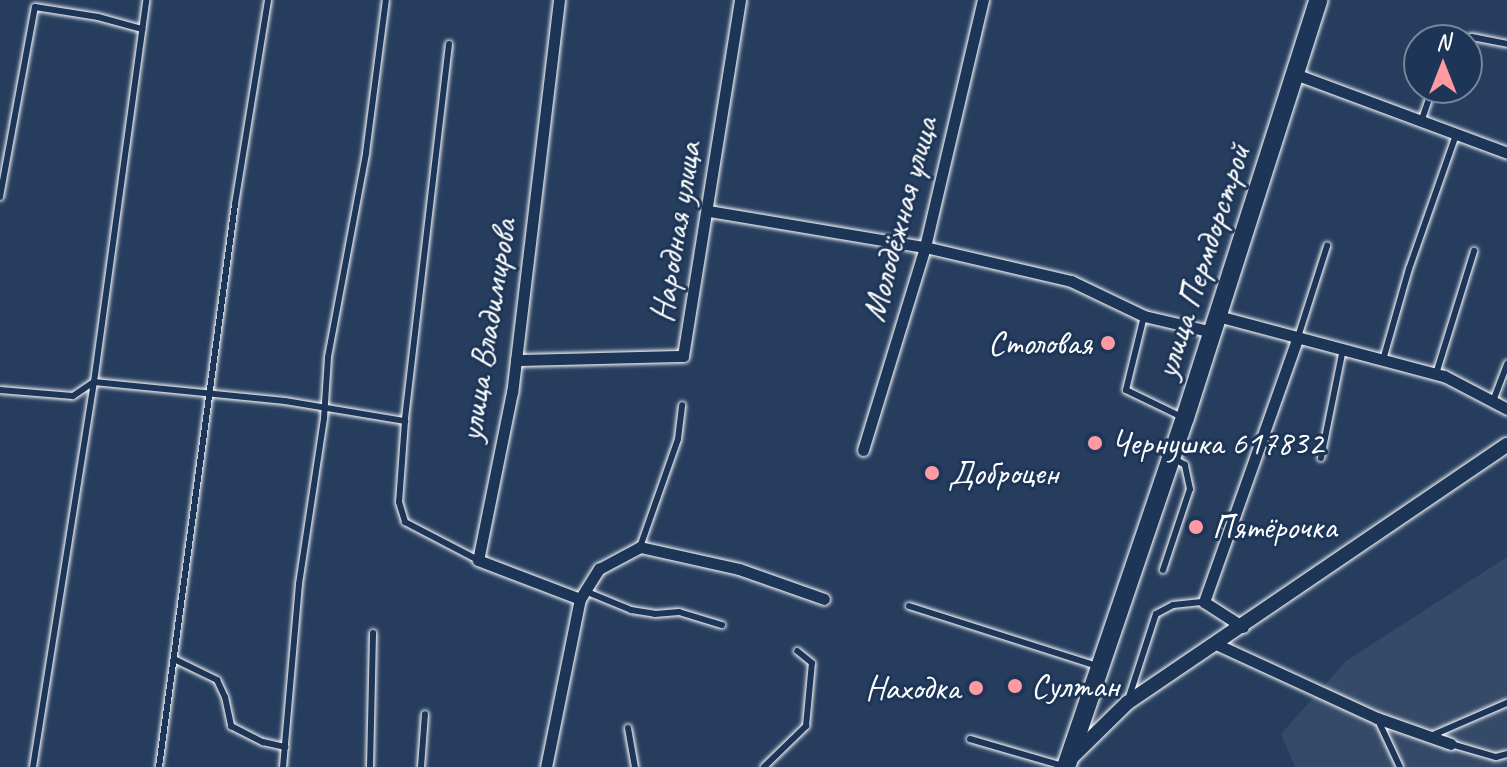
<!DOCTYPE html>
<html>
<head>
<meta charset="utf-8">
<style>
  body { margin:0 }
  #map { position:relative; width:1507px; height:767px; overflow:hidden; background:#263d5e; font-family:Caveat,sans-serif }
  div>[style] { position:absolute }
  .built>* { inset:0; background:#344a68 }
  .roads { filter:drop-shadow(0 0 2px #fff) drop-shadow(0 0 2px #fff) }
  .service>* { height:6px; margin:-3px; padding:0 3px; transform-origin:3px; border-radius:3px; background:#1d3557 }
  .minor>* { height:11px; margin:-5.5px; padding:0 5.5px; transform-origin:5.5px; border-radius:5.5px; background:#1d3557 }
  .tertiary>* { height:14px; margin:-7px; padding:0 7px; transform-origin:7px; border-radius:7px; background:#1d3557 }
  .primary>* { height:18px; margin:-9px; padding:0 9px; transform-origin:9px; border-radius:9px; background:#1d3557 }
  .dots>* { width:22px; height:22px; translate:-50% -50%; box-sizing:border-box; border:4px solid #1d3557; border-radius:50% }
  span { translate:-50% -50%; white-space:nowrap; text-align:center; line-height:1.15; -webkit-text-stroke:6px #1d3557; paint-order:stroke }
  .street-label { font-size:34px; color:#fff }
  .poi-label { font-size:34px; color:#fff }
  .right { translate:-100% -50%; text-align:right }
  .left { translate:0 -50%; text-align:left }
  .north { position:absolute; left:1403px; top:24px; width:80px; height:80px; box-sizing:border-box; background:#1d3557; border:2px solid #77869a; border-radius:50%; rotate:0deg; font-size:22px; font-weight:700; line-height:32px; text-align:center; color:#fff }
  .north::after { content:''; display:block; margin:auto; width:28px; height:36px; background:#ff9aa2; clip-path:polygon(50% 0,100% 100%,50% 72%,0 100%) }
</style>
</head>
<body>
<div id="map">
  <div class="built">
    <i style="clip-path:polygon(1507px 557px,1507px 767px,1295px 767px,1281px 734px,1346px 661px)"></i>
  </div>
  <div class="roads">
    <div class="service">
      <i style="left:1463px;top:40px;width:9px;rotate:-18deg"></i>
      <i style="left:1472px;top:37px;width:36px;rotate:11deg"></i>
      <i style="left:449px;top:44px;width:380px;rotate:96.7deg"></i>
      <i style="left:405px;top:421px;width:81px;rotate:94.2deg"></i>
      <i style="left:399px;top:502px;width:21px;rotate:73deg"></i>
      <i style="left:405px;top:522px;width:82px;rotate:27.5deg"></i>
      <i style="left:1421px;top:122px;width:36px;rotate:-71deg"></i>
      <i style="left:0;top:197px;width:193px;rotate:-79.6deg"></i>
      <i style="left:35px;top:7px;width:64px;rotate:9deg"></i>
      <i style="left:98px;top:17px;width:46px;rotate:15.3deg"></i>
      <i style="left:1144px;top:316px;width:76px;rotate:103.7deg"></i>
      <i style="left:1126px;top:390px;width:64px;rotate:25.8deg"></i>
      <i style="left:1298px;top:337px;width:96px;rotate:-72.3deg"></i>
      <i style="left:1383px;top:360px;width:95px;rotate:-74.1deg"></i>
      <i style="left:1409px;top:269px;width:142px;rotate:-70.7deg"></i>
      <i style="left:1436px;top:374px;width:129px;rotate:-72.8deg"></i>
      <i style="left:0;top:390px;width:73px;rotate:4.7deg"></i>
      <i style="left:73px;top:396px;width:25px;rotate:-34deg"></i>
      <i style="left:94px;top:382px;width:192px;rotate:5.7deg"></i>
      <i style="left:285px;top:401px;width:122px;rotate:9.5deg"></i>
      <i style="left:1493px;top:401px;width:40px;rotate:-69deg"></i>
      <i style="left:1321px;top:458px;width:111px;rotate:-78.6deg"></i>
      <i style="left:640px;top:547px;width:114px;rotate:-70.6deg"></i>
      <i style="left:678px;top:439px;width:34px;rotate:-83deg"></i>
      <i style="left:1163px;top:570px;width:85px;rotate:-71.6deg"></i>
      <i style="left:1190px;top:489px;width:25px;rotate:-102deg"></i>
      <i style="left:1185px;top:465px;width:12px;rotate:-149deg"></i>
      <i style="left:585px;top:591px;width:50px;rotate:22.4deg"></i>
      <i style="left:631px;top:610px;width:24px;rotate:9deg"></i>
      <i style="left:655px;top:614px;width:24px;rotate:-5deg"></i>
      <i style="left:679px;top:612px;width:45px;rotate:16.8deg"></i>
      <i style="left:909px;top:606px;width:197px;rotate:17.7deg"></i>
      <i style="left:176px;top:660px;width:46px;rotate:26deg"></i>
      <i style="left:217px;top:680px;width:19px;rotate:65deg"></i>
      <i style="left:225px;top:697px;width:30px;rotate:78deg"></i>
      <i style="left:231px;top:726px;width:36px;rotate:27deg"></i>
      <i style="left:263px;top:742px;width:23px;rotate:13deg"></i>
      <i style="left:1128px;top:700px;width:90px;rotate:-72deg"></i>
      <i style="left:1156px;top:614px;width:19px;rotate:-28deg"></i>
      <i style="left:1173px;top:605px;width:31px;rotate:-6deg"></i>
      <i style="left:1377px;top:718px;width:54px;rotate:64.9deg"></i>
      <i style="left:628px;top:728px;width:40px;rotate:80deg"></i>
      <i style="left:1433px;top:735px;width:81px;rotate:-23.4deg"></i>
      <i style="left:970px;top:739px;width:97px;rotate:16.2deg"></i>
      <i style="left:1451px;top:744px;width:47px;rotate:16.1deg"></i>
      <i style="left:1496px;top:757px;width:11px;rotate:-15deg"></i>
      <i style="left:33px;top:767px;width:390px;rotate:-81deg"></i>
      <i style="left:94px;top:382px;width:386px;rotate:-82.2deg"></i>
      <i style="left:159px;top:767px;width:568px;rotate:-82.31deg"></i>
      <i style="left:235px;top:204px;width:207px;rotate:-80.8deg"></i>
      <i style="left:283px;top:767px;width:184px;rotate:-85deg"></i>
      <i style="left:299px;top:584px;width:168px;rotate:-81.4deg"></i>
      <i style="left:324px;top:418px;width:61px;rotate:-86.2deg"></i>
      <i style="left:328px;top:357px;width:208px;rotate:-79.4deg"></i>
      <i style="left:366px;top:153px;width:154px;rotate:-82.6deg"></i>
      <i style="left:370px;top:767px;width:134px;rotate:-88.7deg"></i>
      <i style="left:421px;top:767px;width:53px;rotate:-85.7deg"></i>
      <i style="left:764px;top:767px;width:59px;rotate:-44.3deg"></i>
      <i style="left:806px;top:726px;width:63px;rotate:-84.6deg"></i>
      <i style="left:812px;top:663px;width:19px;rotate:-141deg"></i>
    </div>
    <div class="minor">
      <i style="left:559px;top:0;width:395px;rotate:96.8deg"></i>
      <i style="left:512px;top:392px;width:171px;rotate:101.4deg"></i>
      <i style="left:478px;top:560px;width:109px;rotate:20.9deg"></i>
      <i style="left:1295px;top:74px;width:226px;rotate:20.4deg"></i>
      <i style="left:709px;top:211px;width:219px;rotate:9.5deg"></i>
      <i style="left:925px;top:247px;width:150px;rotate:13.1deg"></i>
      <i style="left:1071px;top:281px;width:81px;rotate:25.6deg"></i>
      <i style="left:1144px;top:316px;width:71px;rotate:13.1deg"></i>
      <i style="left:1218px;top:316px;width:234px;rotate:14.9deg"></i>
      <i style="left:1444px;top:376px;width:71px;rotate:27.6deg"></i>
      <i style="left:516px;top:360px;width:167px;rotate:-1.4deg"></i>
      <i style="left:683px;top:356px;width:361px;rotate:-80.9deg"></i>
      <i style="left:863px;top:450px;width:212px;rotate:-73deg"></i>
      <i style="left:925px;top:247px;width:254px;rotate:-76.8deg"></i>
      <i style="left:1243px;top:627px;width:46px;rotate:-147.3deg"></i>
      <i style="left:1204px;top:602px;width:281px;rotate:-70.5deg"></i>
      <i style="left:1216px;top:644px;width:177px;rotate:24.7deg"></i>
      <i style="left:1377px;top:718px;width:78px;rotate:19.4deg"></i>
      <i style="left:546px;top:767px;width:171px;rotate:-78.6deg"></i>
      <i style="left:580px;top:599px;width:36px;rotate:-58deg"></i>
      <i style="left:599px;top:569px;width:47px;rotate:-28.2deg"></i>
      <i style="left:640px;top:547px;width:101px;rotate:12.5deg"></i>
      <i style="left:739px;top:569px;width:90px;rotate:19.4deg"></i>
    </div>
    <div class="tertiary">
      <i style="left:1070px;top:759px;width:80px;rotate:-44.5deg"></i>
      <i style="left:1127px;top:703px;width:459px;rotate:-34.2deg"></i>
    </div>
    <div class="primary">
      <i style="left:1066px;top:767px;width:369px;rotate:-71.2deg"></i>
      <i style="left:1185px;top:418px;width:439px;rotate:-72.3deg"></i>
    </div>
  </div>
  <div class="dots">
    <i style="left:1108px;top:343px;background:#ff9aa2"></i>
    <i style="left:1095px;top:443px;background:#ff9aa2"></i>
    <i style="left:932px;top:473px;background:#ff9aa2"></i>
    <i style="left:1196px;top:527px;background:#ff9aa2"></i>
    <i style="left:1015px;top:686px;background:#ff9aa2"></i>
    <i style="left:976px;top:688px;background:#ff9aa2"></i>
  </div>
  <div class="street-label">
    <span style="left:899px;top:219px;rotate:-75deg">Молодёжная улица</span>
    <span style="left:675px;top:232px;rotate:-81deg">Народная улица</span>
    <span style="left:1202px;top:261px;rotate:-72deg">улица Пермдорстрой</span>
    <span style="left:487px;top:330px;rotate:-81deg">улица Владимирова</span>
  </div>
  <div class="poi-label">
    <span class="right" style="left:1092px;top:343px">Столовая</span>
    <span class="left" style="left:1111px;top:443px">Чернушка 617832</span>
    <span class="left" style="left:948px;top:473px">Доброцен</span>
    <span class="left" style="left:1212px;top:527px">Пятёрочка</span>
    <span class="left" style="left:1031px;top:686px">Султан</span>
    <span class="right" style="left:960px;top:688px">Находка</span>
  </div>
  <div class="north">N</div>
</div>
</body>
</html>
